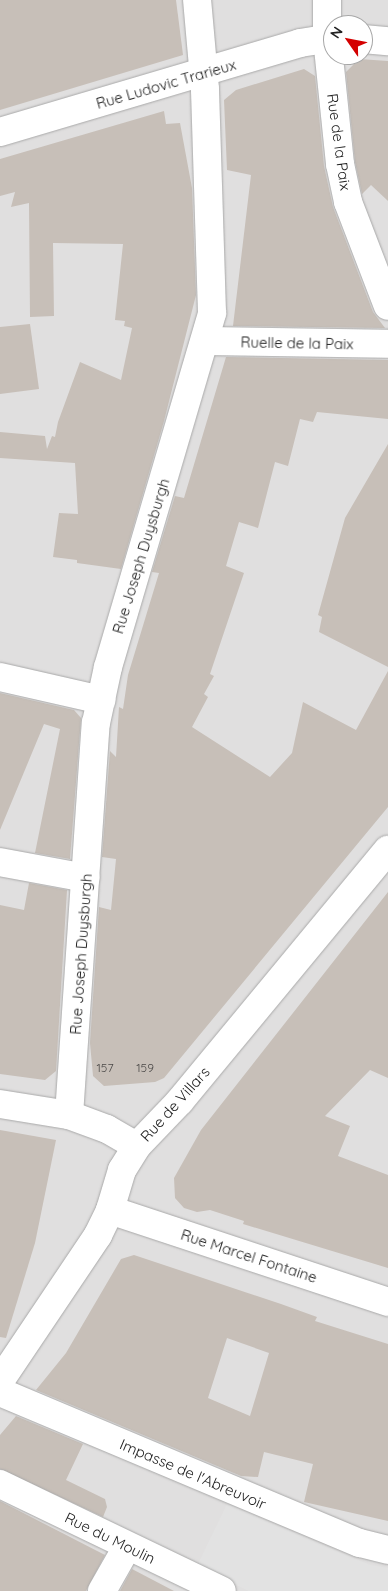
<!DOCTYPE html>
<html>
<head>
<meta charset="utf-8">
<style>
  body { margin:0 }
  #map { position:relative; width:388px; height:1591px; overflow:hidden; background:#f2efe9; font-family:Quicksand,sans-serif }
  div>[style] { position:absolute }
  .residential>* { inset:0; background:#e0dfdf }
  .parking>* { inset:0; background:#e2e2e2 }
  .building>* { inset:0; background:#c7bfb8 }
  .roads { filter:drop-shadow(0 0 1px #a9a9a9) drop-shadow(0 0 1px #a9a9a9) }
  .minor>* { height:28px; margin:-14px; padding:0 14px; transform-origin:14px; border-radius:14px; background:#fff }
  span { translate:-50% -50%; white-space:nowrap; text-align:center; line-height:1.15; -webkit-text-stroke:4.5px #fff; paint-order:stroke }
  .number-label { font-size:12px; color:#4b4948 }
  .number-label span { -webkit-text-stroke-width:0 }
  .street-label { font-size:15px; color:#222 }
  .north { position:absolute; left:323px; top:15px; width:50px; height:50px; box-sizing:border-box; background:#fff; border:1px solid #a7a7a7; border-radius:50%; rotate:303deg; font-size:14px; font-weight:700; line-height:20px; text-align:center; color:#222 }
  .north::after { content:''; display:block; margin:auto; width:18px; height:22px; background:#d40000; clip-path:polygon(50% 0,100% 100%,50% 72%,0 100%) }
</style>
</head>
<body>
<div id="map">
  <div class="residential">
    <i style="clip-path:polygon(evenodd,0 0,388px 0,388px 1591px,0 1591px,0 0,333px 25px,363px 25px,363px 55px,333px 55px,333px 25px)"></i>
  </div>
  <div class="parking">
    <i style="clip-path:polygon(227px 1504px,370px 1565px,388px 1568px,388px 1591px,249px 1591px,197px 1566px)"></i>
  </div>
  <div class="building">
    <i style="clip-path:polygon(0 0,176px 0,183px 55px,0 110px)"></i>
    <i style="clip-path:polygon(359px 59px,388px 61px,388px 201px,371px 185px,362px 194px,355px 162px,346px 72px)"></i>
    <i style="clip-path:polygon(304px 69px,315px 76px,324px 166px,333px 207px,373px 312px,385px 328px,233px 326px,251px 175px,227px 170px,224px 100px,236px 90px)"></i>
    <i style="clip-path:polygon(164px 111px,166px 124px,180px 123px,192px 188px,196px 295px,164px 421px,121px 569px,77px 563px,77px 560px,53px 557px,59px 513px,78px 514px,75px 463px,0 458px,0 432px,45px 436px,47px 449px,52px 436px,55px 437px,58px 422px,80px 362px,121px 380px,132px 328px,124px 326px,125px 321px,115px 320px,123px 244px,53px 243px,54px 316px,30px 317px,29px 203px,11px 207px,15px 192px,0 196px,0 159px)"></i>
    <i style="clip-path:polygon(30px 324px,39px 389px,0 394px,0 327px)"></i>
    <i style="clip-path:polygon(226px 357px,388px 360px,388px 419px,317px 412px,313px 422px,300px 419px,288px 466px,275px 462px,258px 528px,239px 522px,226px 566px,244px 573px,210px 674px,214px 676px,204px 694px,208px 697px,192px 727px,270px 777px,292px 753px,303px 702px,356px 730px,388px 671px,388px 807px,164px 1078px,155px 1082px,104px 1086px,93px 1076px,90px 1043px,99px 907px,111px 910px,116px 859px,102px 857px,110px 751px,116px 757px,119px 707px,123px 709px,128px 675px,159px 573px,152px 572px,175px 496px,184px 498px)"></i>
    <i style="clip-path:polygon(388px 444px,388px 667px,319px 632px,322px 617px,318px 615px,345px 518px)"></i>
    <i style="clip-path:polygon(0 693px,74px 710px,81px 718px,70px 859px,35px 853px,60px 729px,44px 724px,0 830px)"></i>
    <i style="clip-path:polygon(29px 883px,67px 890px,56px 1071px,45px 1080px,0 1074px,0 905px,24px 910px)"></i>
    <i style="clip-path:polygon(388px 892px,388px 1078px,370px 1070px,325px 1116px,350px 1126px,338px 1156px,388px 1175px,388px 1268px,243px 1224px,244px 1221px,210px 1210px,197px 1212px,184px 1208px,175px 1198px,174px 1178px,201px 1130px)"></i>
    <i style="clip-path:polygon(0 1130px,56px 1140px,35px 1243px,6px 1338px,0 1337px)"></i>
    <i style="clip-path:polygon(evenodd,134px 1255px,281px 1304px,317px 1317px,315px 1321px,388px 1344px,388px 1521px,304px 1502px,313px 1464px,264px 1452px,258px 1477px,241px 1476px,36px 1390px,66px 1353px,121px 1259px,134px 1255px,227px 1338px,269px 1353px,250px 1416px,208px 1398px,227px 1338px)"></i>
    <i style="clip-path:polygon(16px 1416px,83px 1444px,66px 1480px,105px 1499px,107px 1507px,103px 1517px,0 1469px,0 1435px)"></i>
    <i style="clip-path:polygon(0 1501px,105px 1555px,86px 1591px,0 1591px)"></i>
    <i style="clip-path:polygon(132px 1569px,174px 1591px,120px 1591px)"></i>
  </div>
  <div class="roads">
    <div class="minor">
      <i style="left:327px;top:0;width:38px;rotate:90deg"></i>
      <i style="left:327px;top:38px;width:127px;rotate:84.1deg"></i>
      <i style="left:340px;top:164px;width:39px;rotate:78deg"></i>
      <i style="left:348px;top:202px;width:111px;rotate:69deg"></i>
      <i style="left:363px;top:39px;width:25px;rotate:5deg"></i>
      <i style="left:0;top:132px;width:313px;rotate:-16.5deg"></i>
      <i style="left:300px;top:43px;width:33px;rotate:-9deg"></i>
      <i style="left:205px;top:341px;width:183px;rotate:0.9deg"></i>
      <i style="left:0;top:677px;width:104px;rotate:12.8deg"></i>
      <i style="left:0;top:862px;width:87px;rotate:10.5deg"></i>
      <i style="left:0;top:1104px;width:70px;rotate:9.1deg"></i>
      <i style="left:69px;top:1115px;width:40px;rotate:20.2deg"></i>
      <i style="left:107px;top:1129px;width:34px;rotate:30deg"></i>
      <i style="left:69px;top:1115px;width:393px;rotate:-86.1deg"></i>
      <i style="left:96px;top:723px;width:57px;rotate:-77.9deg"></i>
      <i style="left:108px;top:667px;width:369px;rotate:-73.6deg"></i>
      <i style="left:212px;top:313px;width:224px;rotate:-91.8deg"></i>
      <i style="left:205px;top:89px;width:89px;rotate:-95.1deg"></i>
      <i style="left:110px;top:1210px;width:293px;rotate:18.3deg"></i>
      <i style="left:0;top:1381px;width:176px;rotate:-56.1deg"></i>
      <i style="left:98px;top:1235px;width:28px;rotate:-64deg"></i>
      <i style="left:110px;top:1210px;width:42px;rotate:-73.3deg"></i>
      <i style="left:122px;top:1170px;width:28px;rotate:-58deg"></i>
      <i style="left:137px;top:1146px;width:62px;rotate:-46.3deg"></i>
      <i style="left:180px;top:1101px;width:326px;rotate:-50.4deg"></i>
      <i style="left:0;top:1392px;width:390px;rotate:22.8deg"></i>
      <i style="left:360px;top:1543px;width:29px;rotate:14deg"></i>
      <i style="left:0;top:1484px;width:246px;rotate:25.7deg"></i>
      <i style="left:102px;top:1591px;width:51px;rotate:-60.4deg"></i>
    </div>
  </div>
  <div class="number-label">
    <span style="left:105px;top:1068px">157</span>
    <span style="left:145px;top:1068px">159</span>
  </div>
  <div class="street-label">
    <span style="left:166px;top:84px;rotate:-16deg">Rue Ludovic Trarieux</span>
    <span style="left:339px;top:142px;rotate:82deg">Rue de la Paix</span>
    <span style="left:297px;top:343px;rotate:1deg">Ruelle de la Paix</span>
    <span style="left:141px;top:556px;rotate:-73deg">Rue Joseph Duysburgh</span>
    <span style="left:81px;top:954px;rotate:-86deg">Rue Joseph Duysburgh</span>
    <span style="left:175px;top:1104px;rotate:-48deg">Rue de Villars</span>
    <span style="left:249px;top:1256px;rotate:18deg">Rue Marcel Fontaine</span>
    <span style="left:193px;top:1474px;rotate:23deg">Impasse de l'Abreuvoir</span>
    <span style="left:110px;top:1538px;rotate:26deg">Rue du Moulin</span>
  </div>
  <div class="north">N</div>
</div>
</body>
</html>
